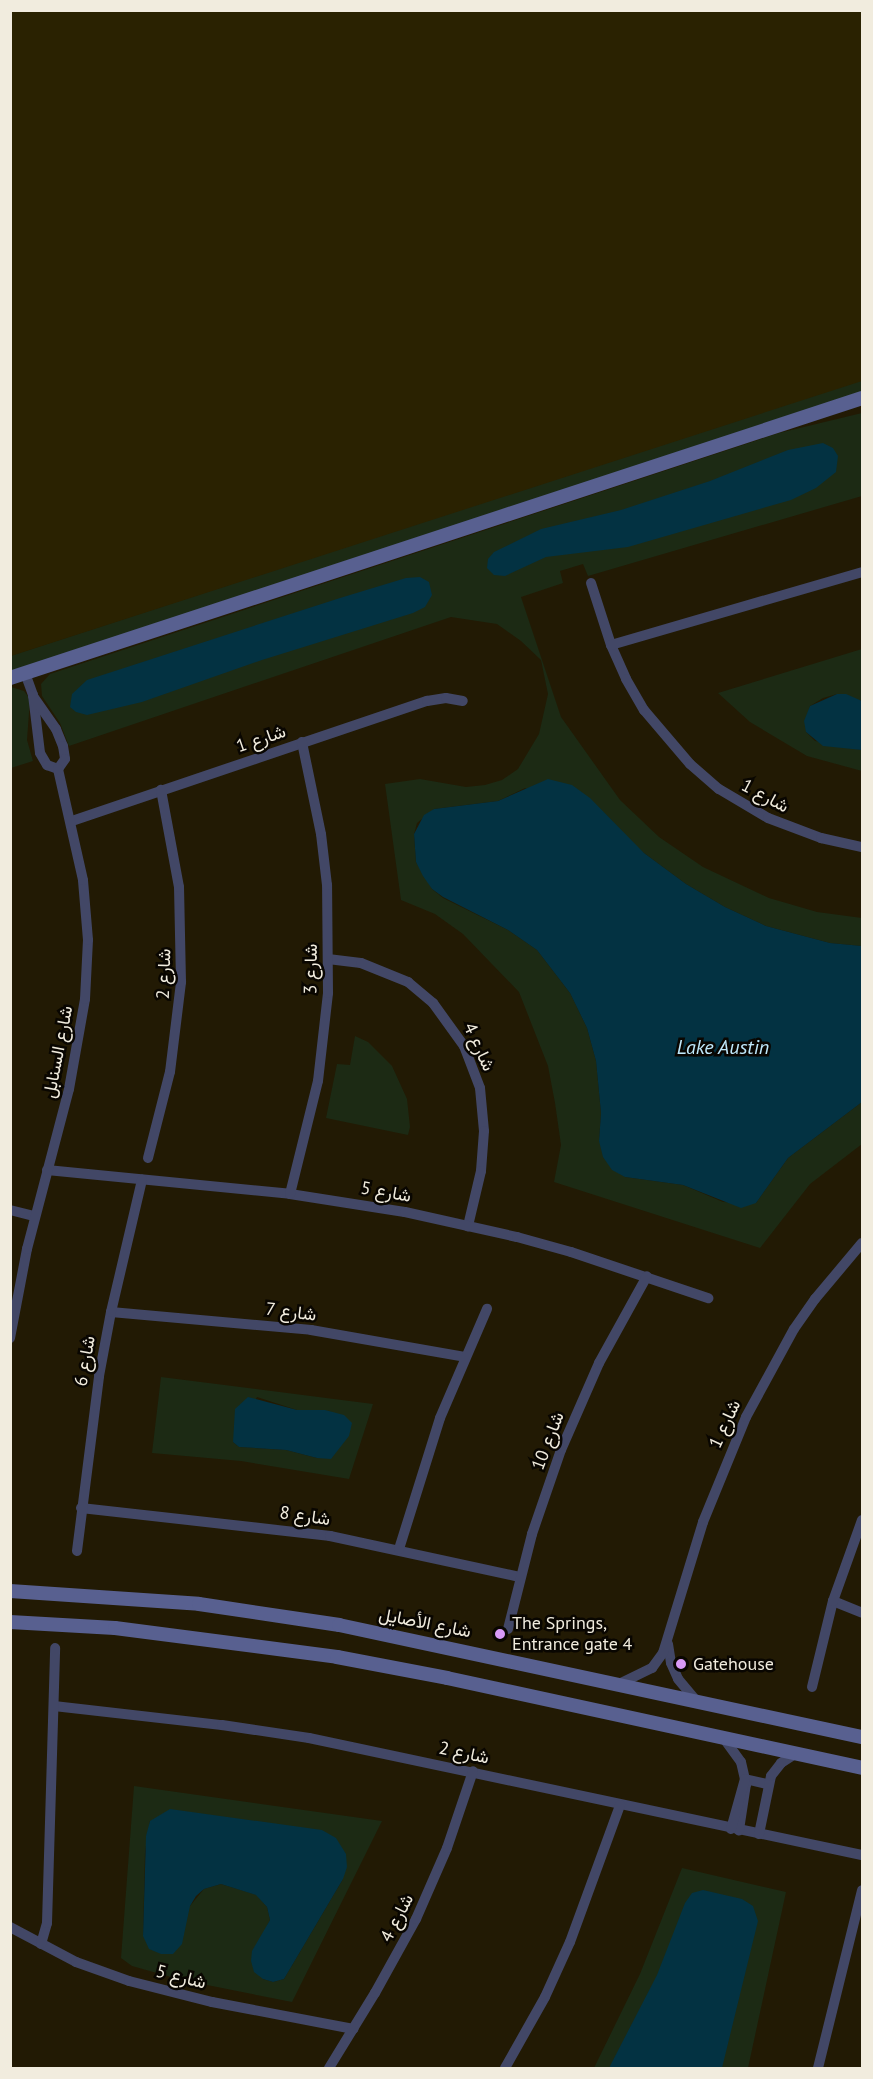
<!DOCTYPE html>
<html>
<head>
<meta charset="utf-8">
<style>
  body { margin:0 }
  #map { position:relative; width:873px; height:2079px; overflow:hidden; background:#221a04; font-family:"PT Sans",Vazirmatn,sans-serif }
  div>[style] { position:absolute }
  .green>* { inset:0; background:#1c2a14 }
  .sand>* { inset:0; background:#2a2201 }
  .water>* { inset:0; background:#033242 }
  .street>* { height:10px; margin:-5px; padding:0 5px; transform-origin:5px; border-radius:5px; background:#424766 }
  .secondary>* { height:14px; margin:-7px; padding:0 7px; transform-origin:7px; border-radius:7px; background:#586090 }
  .dots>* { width:16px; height:16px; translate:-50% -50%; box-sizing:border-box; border:3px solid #090601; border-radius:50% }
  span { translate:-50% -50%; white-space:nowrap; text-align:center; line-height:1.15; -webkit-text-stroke:5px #090601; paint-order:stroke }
  .street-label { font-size:18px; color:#f1ecde }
  .poi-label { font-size:18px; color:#f1ecde }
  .left { translate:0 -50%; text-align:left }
  .water-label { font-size:20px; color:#bfe9fc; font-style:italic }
  .frame { position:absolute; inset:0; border:12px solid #f1ecde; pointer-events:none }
</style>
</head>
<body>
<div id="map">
  <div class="green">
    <i style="clip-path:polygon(862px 379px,862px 398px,11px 678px,10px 656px)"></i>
    <i style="clip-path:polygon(862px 413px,862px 496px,588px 576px,583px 564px,560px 571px,563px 583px,521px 597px,561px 717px,620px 800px,659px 837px,703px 867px,769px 898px,817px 912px,862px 918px,862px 946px,830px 943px,766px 926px,725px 907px,686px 884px,644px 853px,617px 830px,525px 788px,498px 801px,434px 809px,417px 823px,414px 834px,416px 862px,432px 889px,443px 898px,508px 930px,537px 950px,570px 993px,587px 1028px,596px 1061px,601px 1113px,599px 1141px,625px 1177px,683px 1185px,723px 1202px,756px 1203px,788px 1158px,862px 1102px,862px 1144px,810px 1184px,760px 1248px,554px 1182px,561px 1145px,555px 1103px,548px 1066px,519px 992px,463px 934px,435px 914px,401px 900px,385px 784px,420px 779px,466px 787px,485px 785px,502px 780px,518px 769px,539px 734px,548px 694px,541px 660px,521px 641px,497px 624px,451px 617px,69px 746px,60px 723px,42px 696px,41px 684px,50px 674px,779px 433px)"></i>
    <i style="clip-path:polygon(862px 649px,862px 701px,837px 694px,823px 698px,810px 706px,806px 732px,815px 741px,862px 750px,862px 771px,807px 756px,750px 722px,718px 693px)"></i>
    <i style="clip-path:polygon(11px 687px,24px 691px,30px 699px,27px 740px,33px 761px,11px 768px)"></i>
    <i style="clip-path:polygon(355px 1036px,368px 1042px,392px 1066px,407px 1099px,410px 1127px,408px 1135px,326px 1118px,337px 1064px,350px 1065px)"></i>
    <i style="clip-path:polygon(evenodd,161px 1377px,373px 1404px,349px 1479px,241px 1461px,152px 1453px,161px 1377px,257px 1397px,297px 1410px,325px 1410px,317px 1458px,286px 1450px,239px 1447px,233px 1442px,257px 1397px)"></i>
    <i style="clip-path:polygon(evenodd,134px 1786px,382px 1821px,292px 2002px,182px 1980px,132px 1966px,121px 1958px,134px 1786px,150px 1821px,343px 1879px,284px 1979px,273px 1982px,263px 1979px,264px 1932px,270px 1920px,267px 1907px,257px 1895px,244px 1891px,221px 1884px,204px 1889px,190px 1906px,143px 1936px,145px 1852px,150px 1821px)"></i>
    <i style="clip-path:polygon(682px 1868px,786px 1892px,748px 2068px,594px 2068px,640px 1974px)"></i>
  </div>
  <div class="sand">
    <i style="clip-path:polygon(10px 11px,862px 11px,862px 381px,11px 656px)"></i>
  </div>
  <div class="water">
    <i style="clip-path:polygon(823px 443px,833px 448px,838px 456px,836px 472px,816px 488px,791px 500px,628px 547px,546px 557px,505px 576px,494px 575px,487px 568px,488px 559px,494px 552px,541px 529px,621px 510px,710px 481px,788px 450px)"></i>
    <i style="clip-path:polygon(420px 577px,429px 582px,432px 595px,425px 607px,413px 613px,262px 660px,142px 702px,87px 715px,76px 712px,70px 707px,72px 694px,87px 680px,340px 598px,406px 578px)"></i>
    <i style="clip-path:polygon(837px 694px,846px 694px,862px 701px,862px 750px,823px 746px,806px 732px,804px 721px,810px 706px)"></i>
    <i style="clip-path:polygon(548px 779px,572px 785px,590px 798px,644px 853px,686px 884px,725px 907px,766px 926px,830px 943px,862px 946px,862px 1102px,788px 1158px,756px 1203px,741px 1208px,683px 1185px,625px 1177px,612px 1170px,603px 1157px,599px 1141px,601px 1113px,596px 1061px,587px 1028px,570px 993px,537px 950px,508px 930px,443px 897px,432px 889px,423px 876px,416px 862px,414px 834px,424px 815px,434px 809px,498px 801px)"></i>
    <i style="clip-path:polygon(248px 1397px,297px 1410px,325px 1410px,344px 1415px,352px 1423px,349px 1436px,331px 1459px,317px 1458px,286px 1450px,239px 1447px,233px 1442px,235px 1409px)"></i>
    <i style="clip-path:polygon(170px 1809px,322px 1830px,336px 1838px,346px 1854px,347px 1867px,343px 1879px,284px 1979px,273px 1982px,263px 1979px,254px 1972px,251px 1961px,252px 1951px,270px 1920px,267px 1907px,256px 1895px,221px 1884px,204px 1889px,196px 1896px,190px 1906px,182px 1944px,173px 1954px,161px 1954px,149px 1949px,143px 1936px,146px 1836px,150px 1821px)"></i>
    <i style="clip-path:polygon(703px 1890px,742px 1899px,753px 1906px,758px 1921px,722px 2068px,609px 2068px,657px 1975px,685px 1903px,692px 1893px)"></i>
  </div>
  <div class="street">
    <i style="left:591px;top:583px;width:65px;rotate:72.1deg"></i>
    <i style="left:611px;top:645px;width:37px;rotate:66deg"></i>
    <i style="left:626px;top:679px;width:36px;rotate:60deg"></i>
    <i style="left:644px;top:710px;width:71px;rotate:49.6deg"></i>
    <i style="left:690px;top:764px;width:38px;rotate:41deg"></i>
    <i style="left:719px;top:789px;width:57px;rotate:30.6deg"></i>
    <i style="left:768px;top:818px;width:57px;rotate:20.7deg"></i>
    <i style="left:821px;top:838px;width:42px;rotate:12.4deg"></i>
    <i style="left:611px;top:645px;width:261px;rotate:-16.2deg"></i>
    <i style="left:25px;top:673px;width:23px;rotate:70deg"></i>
    <i style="left:33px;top:695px;width:58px;rotate:83.1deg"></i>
    <i style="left:40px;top:753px;width:14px;rotate:60deg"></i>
    <i style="left:47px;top:765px;width:12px;rotate:20deg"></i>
    <i style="left:33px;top:696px;width:40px;rotate:55.1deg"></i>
    <i style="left:56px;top:729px;width:18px;rotate:68deg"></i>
    <i style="left:63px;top:746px;width:13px;rotate:81deg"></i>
    <i style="left:65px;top:759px;width:12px;rotate:125deg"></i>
    <i style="left:72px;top:821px;width:375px;rotate:-18.7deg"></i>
    <i style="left:427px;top:701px;width:19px;rotate:-9deg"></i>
    <i style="left:446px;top:698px;width:17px;rotate:10deg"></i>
    <i style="left:328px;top:959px;width:33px;rotate:7deg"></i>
    <i style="left:361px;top:963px;width:51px;rotate:22deg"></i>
    <i style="left:408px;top:982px;width:33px;rotate:40deg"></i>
    <i style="left:433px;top:1003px;width:53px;rotate:54.2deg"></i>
    <i style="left:464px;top:1046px;width:45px;rotate:69.1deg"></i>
    <i style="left:480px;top:1088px;width:43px;rotate:84.7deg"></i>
    <i style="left:484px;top:1131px;width:40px;rotate:94.3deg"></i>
    <i style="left:481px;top:1171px;width:57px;rotate:103.3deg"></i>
    <i style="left:148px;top:1158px;width:89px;rotate:-75.7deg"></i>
    <i style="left:170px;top:1072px;width:91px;rotate:-83deg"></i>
    <i style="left:181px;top:982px;width:95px;rotate:-91.2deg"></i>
    <i style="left:179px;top:887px;width:99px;rotate:-100.5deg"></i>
    <i style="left:47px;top:1170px;width:244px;rotate:5.6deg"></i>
    <i style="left:290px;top:1194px;width:116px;rotate:8.9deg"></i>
    <i style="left:405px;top:1212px;width:115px;rotate:12.6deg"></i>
    <i style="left:517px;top:1237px;width:56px;rotate:15.5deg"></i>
    <i style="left:571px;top:1252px;width:145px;rotate:18.6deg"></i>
    <i style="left:290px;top:1194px;width:116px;rotate:-76.1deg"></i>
    <i style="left:318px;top:1081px;width:89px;rotate:-83.5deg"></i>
    <i style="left:328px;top:993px;width:108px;rotate:-90.5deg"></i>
    <i style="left:327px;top:885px;width:51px;rotate:-96.7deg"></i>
    <i style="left:321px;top:834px;width:94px;rotate:-101.7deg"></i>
    <i style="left:10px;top:1210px;width:25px;rotate:14deg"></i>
    <i style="left:111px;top:1312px;width:201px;rotate:5.1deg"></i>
    <i style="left:311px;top:1330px;width:156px;rotate:9.9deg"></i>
    <i style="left:10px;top:1338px;width:91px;rotate:-79.2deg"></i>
    <i style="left:27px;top:1249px;width:165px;rotate:-75.3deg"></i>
    <i style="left:69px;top:1089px;width:91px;rotate:-79.9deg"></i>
    <i style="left:85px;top:999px;width:59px;rotate:-87.1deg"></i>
    <i style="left:88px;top:940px;width:60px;rotate:-94.8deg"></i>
    <i style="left:83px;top:880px;width:114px;rotate:-102.7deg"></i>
    <i style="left:81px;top:1508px;width:251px;rotate:6.4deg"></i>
    <i style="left:330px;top:1536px;width:194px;rotate:12.2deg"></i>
    <i style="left:399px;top:1549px;width:137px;rotate:-72.6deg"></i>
    <i style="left:440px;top:1418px;width:119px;rotate:-66.7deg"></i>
    <i style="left:77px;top:1551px;width:176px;rotate:-82.8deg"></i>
    <i style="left:99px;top:1376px;width:65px;rotate:-79.4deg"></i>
    <i style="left:111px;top:1312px;width:136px;rotate:-76.8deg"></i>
    <i style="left:833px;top:1601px;width:31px;rotate:22deg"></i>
    <i style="left:508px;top:1629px;width:98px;rotate:-75.8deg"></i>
    <i style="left:532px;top:1534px;width:89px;rotate:-71deg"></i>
    <i style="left:561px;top:1450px;width:95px;rotate:-66.4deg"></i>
    <i style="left:599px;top:1363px;width:99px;rotate:-61.1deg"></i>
    <i style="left:668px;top:1644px;width:19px;rotate:81deg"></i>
    <i style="left:671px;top:1663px;width:17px;rotate:66deg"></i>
    <i style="left:678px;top:1679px;width:31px;rotate:50deg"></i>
    <i style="left:619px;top:1684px;width:37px;rotate:-26deg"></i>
    <i style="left:652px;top:1668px;width:19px;rotate:-54deg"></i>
    <i style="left:663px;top:1653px;width:137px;rotate:-73deg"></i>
    <i style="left:703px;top:1522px;width:113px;rotate:-67.7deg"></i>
    <i style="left:746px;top:1417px;width:100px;rotate:-61.4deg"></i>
    <i style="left:794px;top:1329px;width:37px;rotate:-55deg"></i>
    <i style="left:815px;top:1299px;width:73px;rotate:-50deg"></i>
    <i style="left:812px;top:1687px;width:89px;rotate:-76.3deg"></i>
    <i style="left:833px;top:1601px;width:86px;rotate:-70.3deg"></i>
    <i style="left:54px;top:1706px;width:169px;rotate:6.5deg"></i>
    <i style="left:222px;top:1725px;width:88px;rotate:8.5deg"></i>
    <i style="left:309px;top:1738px;width:565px;rotate:11.95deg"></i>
    <i style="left:725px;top:1740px;width:27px;rotate:54deg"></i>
    <i style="left:741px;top:1762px;width:23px;rotate:77deg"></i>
    <i style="left:746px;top:1784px;width:47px;rotate:98.7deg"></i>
    <i style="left:745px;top:1779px;width:23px;rotate:13deg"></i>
    <i style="left:731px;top:1829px;width:52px;rotate:-74.4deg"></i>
    <i style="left:759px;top:1834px;width:59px;rotate:-78.3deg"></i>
    <i style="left:771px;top:1776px;width:16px;rotate:-52deg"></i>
    <i style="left:781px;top:1763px;width:17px;rotate:-33deg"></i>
    <i style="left:10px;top:1927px;width:75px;rotate:27.9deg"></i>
    <i style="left:76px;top:1962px;width:56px;rotate:19.7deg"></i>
    <i style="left:129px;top:1981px;width:86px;rotate:14.2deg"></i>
    <i style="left:212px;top:2002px;width:144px;rotate:10.8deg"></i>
    <i style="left:41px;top:1944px;width:22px;rotate:-74deg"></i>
    <i style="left:47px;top:1923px;width:275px;rotate:-88.3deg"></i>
    <i style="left:329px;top:2068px;width:88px;rotate:-58.5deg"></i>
    <i style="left:375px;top:1993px;width:85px;rotate:-61deg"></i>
    <i style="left:416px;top:1919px;width:77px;rotate:-66.4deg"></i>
    <i style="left:447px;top:1848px;width:81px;rotate:-71.3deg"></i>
    <i style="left:505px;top:2068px;width:81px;rotate:-60.6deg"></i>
    <i style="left:545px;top:1997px;width:60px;rotate:-65.6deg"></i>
    <i style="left:570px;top:1942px;width:146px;rotate:-69.9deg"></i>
    <i style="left:818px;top:2068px;width:183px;rotate:-76.1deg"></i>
  </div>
  <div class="secondary">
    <i style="left:10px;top:678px;width:897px;rotate:-18.19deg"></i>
    <i style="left:10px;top:1591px;width:189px;rotate:3.9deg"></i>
    <i style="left:199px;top:1604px;width:142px;rotate:8.5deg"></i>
    <i style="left:339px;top:1625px;width:535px;rotate:12.09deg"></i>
    <i style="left:10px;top:1622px;width:105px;rotate:3.3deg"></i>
    <i style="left:115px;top:1628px;width:224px;rotate:7.4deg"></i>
    <i style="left:337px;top:1657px;width:112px;rotate:10.8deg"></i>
    <i style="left:447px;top:1678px;width:425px;rotate:12.2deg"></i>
  </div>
  <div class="dots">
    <i style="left:500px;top:1634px;background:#d99af7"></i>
    <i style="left:681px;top:1664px;background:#d99af7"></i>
  </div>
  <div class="street-label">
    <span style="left:261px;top:739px;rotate:-19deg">شارع 1</span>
    <span style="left:765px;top:796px;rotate:28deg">شارع 1</span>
    <span style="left:311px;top:969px;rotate:-89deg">شارع 3</span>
    <span style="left:164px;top:974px;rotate:-88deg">شارع 2</span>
    <span style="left:479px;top:1047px;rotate:65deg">شارع 4</span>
    <span style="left:58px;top:1052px;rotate:-79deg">شارع السنابل</span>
    <span style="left:386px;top:1192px;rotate:10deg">شارع 5</span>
    <span style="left:291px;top:1312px;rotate:7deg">شارع 7</span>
    <span style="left:85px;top:1361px;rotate:-80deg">شارع 6</span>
    <span style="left:725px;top:1424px;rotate:-65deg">شارع 1</span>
    <span style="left:548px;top:1441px;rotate:-69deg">شارع 10</span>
    <span style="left:305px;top:1516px;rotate:8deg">شارع 8</span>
    <span style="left:425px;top:1623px;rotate:11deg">شارع الأصايل</span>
    <span style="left:464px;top:1753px;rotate:12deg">شارع 2</span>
    <span style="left:397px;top:1918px;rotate:-63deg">شارع 4</span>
    <span style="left:181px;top:1977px;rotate:14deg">شارع 5</span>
  </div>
  <div class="poi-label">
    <span class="left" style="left:512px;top:1634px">The Springs,<br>Entrance gate 4</span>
    <span class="left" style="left:693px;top:1664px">Gatehouse</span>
  </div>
  <div class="water-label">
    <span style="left:723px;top:1047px">Lake Austin</span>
  </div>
  <div class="frame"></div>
</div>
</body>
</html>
